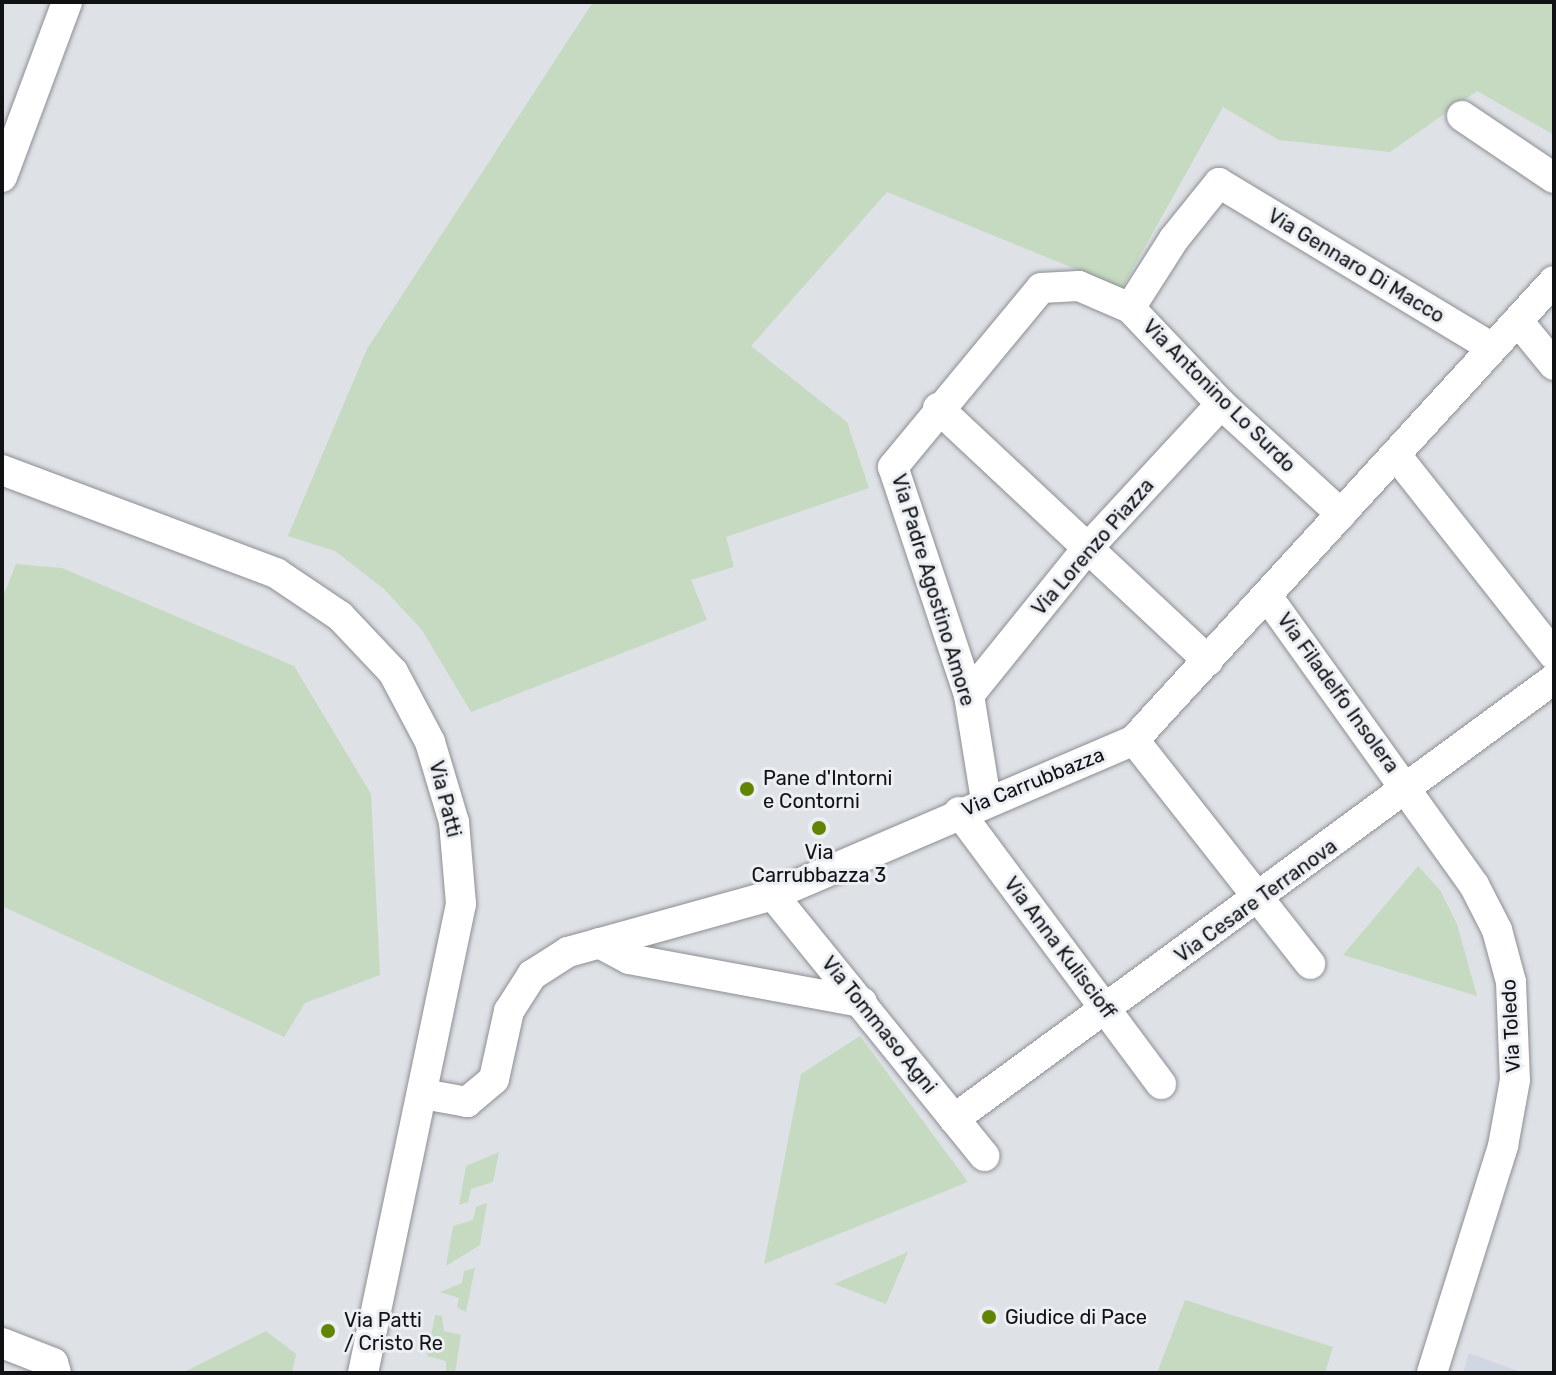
<!DOCTYPE html>
<html>
<head>
<meta charset="utf-8">
<style>
  body { margin:0 }
  #map { position:relative; width:1556px; height:1375px; overflow:hidden; background:#dee1e6; font-family:Rubik,sans-serif }
  div>[style] { position:absolute }
  .built>* { inset:0; background:#d0d6e2 }
  .green>* { inset:0; background:#c5dac1 }
  .roads { filter:drop-shadow(0 0 2px #8c8e93) drop-shadow(0 0 2px #8c8e93) }
  .street>* { height:30px; margin:-15px; padding:0 15px; transform-origin:15px; border-radius:15px; background:#fff }
  .dots>* { width:22px; height:22px; translate:-50% -50%; box-sizing:border-box; border:4px solid #ebeef3; border-radius:50% }
  span { translate:-50% -50%; white-space:nowrap; text-align:center; line-height:1.15; -webkit-text-stroke:6px #ebeef3; paint-order:stroke }
  .street-label { font-size:20px; color:#101113 }
  .poi-label { font-size:20px; color:#101113 }
  .left { translate:0 -50%; text-align:left }
  .frame { position:absolute; inset:0; border:4px solid #101113; pointer-events:none }
</style>
</head>
<body>
<div id="map">
  <div class="built">
    <i style="clip-path:polygon(1469px 1353px,1523px 1373px,1463px 1373px)"></i>
  </div>
  <div class="green">
    <i style="clip-path:polygon(593px 2px,1554px 2px,1554px 135px,1477px 91px,1390px 152px,1279px 140px,1223px 107px,1122px 288px,887px 192px,751px 346px,847px 422px,869px 488px,726px 537px,734px 567px,691px 580px,707px 620px,471px 712px,422px 630px,384px 589px,335px 551px,288px 536px,367px 349px)"></i>
    <i style="clip-path:polygon(16px 564px,62px 568px,294px 666px,371px 794px,380px 975px,305px 1003px,284px 1037px,2px 906px,2px 599px)"></i>
    <i style="clip-path:polygon(1418px 866px,1440px 890px,1457px 924px,1477px 996px,1343px 955px)"></i>
    <i style="clip-path:polygon(860px 1036px,968px 1182px,764px 1264px,801px 1074px)"></i>
    <i style="clip-path:polygon(499px 1152px,493px 1182px,471px 1189px,468px 1202px,459px 1205px,466px 1166px)"></i>
    <i style="clip-path:polygon(487px 1203px,480px 1245px,446px 1266px,453px 1226px,473px 1220px,476px 1207px)"></i>
    <i style="clip-path:polygon(908px 1252px,886px 1304px,834px 1284px)"></i>
    <i style="clip-path:polygon(475px 1268px,466px 1312px,457px 1307px,459px 1298px,440px 1292px,462px 1283px,464px 1271px)"></i>
    <i style="clip-path:polygon(1185px 1300px,1333px 1347px,1325px 1373px,1157px 1373px)"></i>
    <i style="clip-path:polygon(435px 1315px,442px 1316px,444px 1331px,461px 1335px,455px 1373px,446px 1373px,446px 1361px,427px 1356px)"></i>
    <i style="clip-path:polygon(266px 1331px,296px 1354px,292px 1373px,182px 1373px)"></i>
  </div>
  <div class="roads">
    <div class="street">
      <i style="left:1462px;top:116px;width:111px;rotate:34deg"></i>
      <i style="left:2px;top:177px;width:187px;rotate:-69.6deg"></i>
      <i style="left:1130px;top:308px;width:82px;rotate:-57.5deg"></i>
      <i style="left:1174px;top:239px;width:72px;rotate:-51.2deg"></i>
      <i style="left:1219px;top:183px;width:319px;rotate:31.1deg"></i>
      <i style="left:1518px;top:321px;width:57px;rotate:50.7deg"></i>
      <i style="left:938px;top:408px;width:370px;rotate:43.1deg"></i>
      <i style="left:1396px;top:455px;width:255px;rotate:51.7deg"></i>
      <i style="left:2px;top:470px;width:293px;rotate:20.6deg"></i>
      <i style="left:276px;top:573px;width:77px;rotate:33.9deg"></i>
      <i style="left:340px;top:616px;width:77px;rotate:46.6deg"></i>
      <i style="left:393px;top:672px;width:79px;rotate:62.1deg"></i>
      <i style="left:430px;top:742px;width:84px;rotate:73.3deg"></i>
      <i style="left:454px;top:822px;width:82px;rotate:85.1deg"></i>
      <i style="left:461px;top:904px;width:479px;rotate:101.8deg"></i>
      <i style="left:1267px;top:596px;width:355px;rotate:54.4deg"></i>
      <i style="left:1474px;top:885px;width:51px;rotate:62.9deg"></i>
      <i style="left:1497px;top:930px;width:54px;rotate:74.9deg"></i>
      <i style="left:1511px;top:982px;width:98px;rotate:87.7deg"></i>
      <i style="left:1515px;top:1080px;width:67px;rotate:100.3deg"></i>
      <i style="left:1503px;top:1146px;width:238px;rotate:107.4deg"></i>
      <i style="left:969px;top:695px;width:186px;rotate:-51.1deg"></i>
      <i style="left:1086px;top:550px;width:199px;rotate:-47.2deg"></i>
      <i style="left:1134px;top:740px;width:285px;rotate:51.8deg"></i>
      <i style="left:986px;top:800px;width:106px;rotate:-99.2deg"></i>
      <i style="left:969px;top:695px;width:240px;rotate:-108.4deg"></i>
      <i style="left:893px;top:467px;width:232px;rotate:-50.4deg"></i>
      <i style="left:1041px;top:288px;width:38px;rotate:-3deg"></i>
      <i style="left:1079px;top:286px;width:56px;rotate:23.3deg"></i>
      <i style="left:1130px;top:308px;width:132px;rotate:46.5deg"></i>
      <i style="left:1221px;top:404px;width:163px;rotate:42.5deg"></i>
      <i style="left:959px;top:812px;width:339px;rotate:53.4deg"></i>
      <i style="left:773px;top:895px;width:336px;rotate:51deg"></i>
      <i style="left:599px;top:943px;width:34px;rotate:28deg"></i>
      <i style="left:629px;top:959px;width:237px;rotate:10.5deg"></i>
      <i style="left:423px;top:1094px;width:45px;rotate:10.3deg"></i>
      <i style="left:467px;top:1102px;width:35px;rotate:-40deg"></i>
      <i style="left:494px;top:1079px;width:70px;rotate:-77.6deg"></i>
      <i style="left:509px;top:1011px;width:43px;rotate:-57.4deg"></i>
      <i style="left:532px;top:975px;width:43px;rotate:-32.6deg"></i>
      <i style="left:568px;top:952px;width:213px;rotate:-15.5deg"></i>
      <i style="left:773px;top:895px;width:393px;rotate:-23.2deg"></i>
      <i style="left:1134px;top:740px;width:622px;rotate:-47.54deg"></i>
      <i style="left:954px;top:1119px;width:744px;rotate:-36.25deg"></i>
      <i style="left:2px;top:1343px;width:55px;rotate:21.4deg"></i>
      <i style="left:53px;top:1363px;width:10px;rotate:73deg"></i>
    </div>
  </div>
  <div class="dots">
    <i style="left:747px;top:789px;background:#618502"></i>
    <i style="left:819px;top:828px;background:#618502"></i>
    <i style="left:989px;top:1317px;background:#618502"></i>
    <i style="left:328px;top:1331px;background:#618502"></i>
  </div>
  <div class="street-label">
    <span style="left:1356px;top:266px;rotate:31deg">Via Gennaro Di Macco</span>
    <span style="left:1219px;top:396px;rotate:45deg">Via Antonino Lo Surdo</span>
    <span style="left:1093px;top:547px;rotate:-49deg">Via Lorenzo Piazza</span>
    <span style="left:933px;top:590px;rotate:73deg">Via Padre Agostino Amore</span>
    <span style="left:1338px;top:693px;rotate:54deg">Via Filadelfo Insolera</span>
    <span style="left:1033px;top:782px;rotate:-22deg">Via Carrubbazza</span>
    <span style="left:445px;top:799px;rotate:76deg">Via Patti</span>
    <span style="left:1256px;top:901px;rotate:-36deg">Via Cesare Terranova</span>
    <span style="left:1060px;top:948px;rotate:53deg">Via Anna Kuliscioff</span>
    <span style="left:879px;top:1025px;rotate:51deg">Via Tommaso Agni</span>
    <span style="left:1511px;top:1026px;rotate:-93deg">Via Toledo</span>
  </div>
  <div class="poi-label">
    <span class="left" style="left:763px;top:790px">Pane d'Intorni<br>e Contorni</span>
    <span style="left:819px;top:864px">Via<br>Carrubbazza 3</span>
    <span class="left" style="left:1005px;top:1317px">Giudice di Pace</span>
    <span class="left" style="left:344px;top:1332px">Via Patti<br>/ Cristo Re</span>
  </div>
  <div class="frame"></div>
</div>
</body>
</html>
